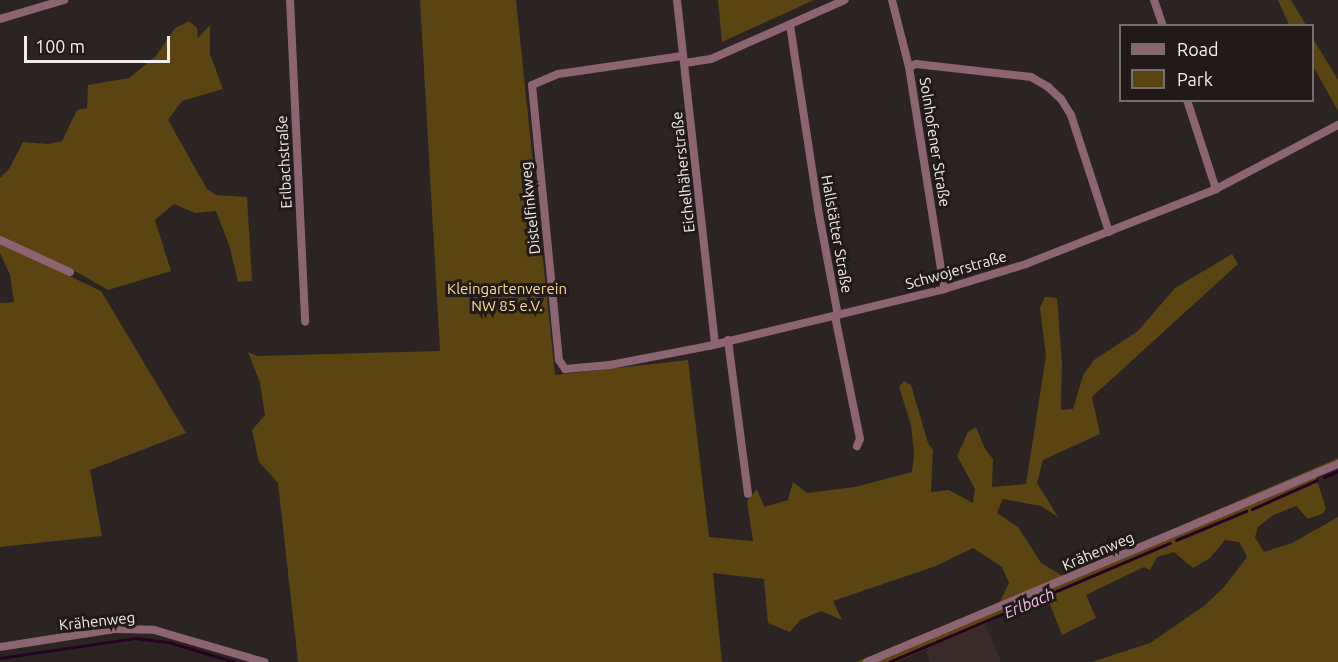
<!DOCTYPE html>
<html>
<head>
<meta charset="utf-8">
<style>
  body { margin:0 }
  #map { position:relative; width:1338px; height:662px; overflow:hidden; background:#2b2423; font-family:Ubuntu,sans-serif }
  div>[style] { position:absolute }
  .built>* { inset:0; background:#392b29 }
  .green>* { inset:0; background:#594412 }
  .stream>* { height:3px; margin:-1.5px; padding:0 1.5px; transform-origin:1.5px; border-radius:1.5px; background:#250323 }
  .minor>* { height:8px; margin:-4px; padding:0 4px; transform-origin:4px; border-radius:4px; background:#8d6471 }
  span { translate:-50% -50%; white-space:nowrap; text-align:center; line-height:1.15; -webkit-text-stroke:6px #211a19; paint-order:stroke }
  .street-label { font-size:15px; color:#f3eeed }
  .park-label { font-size:15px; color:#fddc98 }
  .water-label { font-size:16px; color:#f9bff3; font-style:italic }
  .legend { position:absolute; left:1119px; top:24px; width:195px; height:78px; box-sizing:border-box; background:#211a19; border:2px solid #756f6e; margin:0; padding:8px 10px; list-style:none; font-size:18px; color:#f3eeed }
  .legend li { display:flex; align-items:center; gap:12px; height:30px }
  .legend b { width:30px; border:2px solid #756f6e }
  .scale { position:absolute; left:24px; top:36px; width:146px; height:27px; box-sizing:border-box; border:3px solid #f3eeed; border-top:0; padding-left:8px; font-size:18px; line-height:21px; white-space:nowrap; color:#f3eeed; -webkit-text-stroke:4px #211a19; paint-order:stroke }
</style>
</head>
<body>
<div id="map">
  <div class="built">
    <i style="clip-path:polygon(985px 624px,1001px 662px,930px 662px,926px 650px)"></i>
  </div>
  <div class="green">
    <i style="clip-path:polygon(420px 0,516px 0,555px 375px,688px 360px,709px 537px,753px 541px,747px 501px,757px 489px,764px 507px,788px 500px,793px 482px,807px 493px,855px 487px,912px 472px,914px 454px,911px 425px,899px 387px,904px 381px,911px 385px,928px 443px,933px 450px,931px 492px,949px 490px,973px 503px,975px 489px,957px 456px,968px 432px,976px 427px,985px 449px,993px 459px,992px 487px,1026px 484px,1046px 356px,1040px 308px,1045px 297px,1057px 298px,1062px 362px,1061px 410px,1073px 409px,1083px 375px,1094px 360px,1138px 331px,1175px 288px,1232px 254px,1238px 264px,1092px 397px,1100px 434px,1043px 460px,1037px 483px,1058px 517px,1041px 506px,1003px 499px,997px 513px,1018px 527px,1041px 563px,1063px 576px,1338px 458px,1338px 468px,1316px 477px,1326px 509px,1322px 514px,1308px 519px,1296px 506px,1273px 515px,1258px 527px,1255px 537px,1264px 552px,1292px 543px,1338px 517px,1338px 662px,1092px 662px,1150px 643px,1204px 606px,1224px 587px,1247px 557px,1239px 542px,1225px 540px,1210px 558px,1193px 568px,1174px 552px,1157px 557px,1150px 570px,1144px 567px,1086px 595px,1096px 618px,1062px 635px,1046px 594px,985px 624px,896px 662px,856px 662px,999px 604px,1009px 583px,1002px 567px,973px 548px,936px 566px,833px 601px,842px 620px,821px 611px,800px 620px,790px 632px,768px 623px,764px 579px,713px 573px,722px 662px,298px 662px,278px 483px,259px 462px,252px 430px,265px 415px,260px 383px,248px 352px,257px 356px,440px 351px)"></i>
    <i style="clip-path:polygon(718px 0,814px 0,722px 42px)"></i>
    <i style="clip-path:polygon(1278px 0,1291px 0,1306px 25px,1289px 25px)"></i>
    <i style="clip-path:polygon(189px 21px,197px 28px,198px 38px,210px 25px,210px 54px,223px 89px,182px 101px,168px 120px,207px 189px,216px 195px,247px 197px,252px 281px,238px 282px,230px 248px,216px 211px,195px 213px,174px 204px,155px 220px,171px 271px,108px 290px,68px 267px,0 237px,0 178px,9px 169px,23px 142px,48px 144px,62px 141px,77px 110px,87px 108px,88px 85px,129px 78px,156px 56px,175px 28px)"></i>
    <i style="clip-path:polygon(1312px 37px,1338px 80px,1338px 111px,1313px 66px)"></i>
    <i style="clip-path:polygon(0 243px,101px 291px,186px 433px,90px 470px,102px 536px,0 547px,0 303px,14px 302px,10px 275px,0 253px)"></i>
  </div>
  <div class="stream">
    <i style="left:1324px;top:477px;width:15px;rotate:-23deg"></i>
    <i style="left:1252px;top:509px;width:71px;rotate:-24deg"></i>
    <i style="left:1176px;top:540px;width:76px;rotate:-22.5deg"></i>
    <i style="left:0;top:658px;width:136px;rotate:-8.4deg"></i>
    <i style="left:135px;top:638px;width:33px;rotate:7deg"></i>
    <i style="left:168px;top:642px;width:70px;rotate:16.6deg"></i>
    <i style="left:889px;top:662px;width:305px;rotate:-23deg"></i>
  </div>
  <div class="minor">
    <i style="left:290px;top:0;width:322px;rotate:87.3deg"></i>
    <i style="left:677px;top:0;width:345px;rotate:83.7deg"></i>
    <i style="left:892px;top:0;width:69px;rotate:75.8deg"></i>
    <i style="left:909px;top:67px;width:225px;rotate:81deg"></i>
    <i style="left:1154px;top:0;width:28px;rotate:71deg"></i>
    <i style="left:0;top:19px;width:67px;rotate:-16.5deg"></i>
    <i style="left:790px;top:25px;width:186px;rotate:81.3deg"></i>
    <i style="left:818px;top:209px;width:104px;rotate:79.4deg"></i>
    <i style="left:837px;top:311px;width:10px;rotate:96deg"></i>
    <i style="left:836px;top:321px;width:120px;rotate:78.5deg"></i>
    <i style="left:860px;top:439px;width:8px;rotate:113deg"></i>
    <i style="left:682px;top:56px;width:125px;rotate:171.7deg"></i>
    <i style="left:558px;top:74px;width:28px;rotate:157deg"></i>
    <i style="left:532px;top:85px;width:276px;rotate:84.4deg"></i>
    <i style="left:559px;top:360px;width:11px;rotate:56deg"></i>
    <i style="left:565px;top:369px;width:45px;rotate:-5.1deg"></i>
    <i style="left:610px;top:365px;width:101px;rotate:-10.9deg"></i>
    <i style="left:709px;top:346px;width:239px;rotate:-13.6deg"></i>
    <i style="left:941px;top:290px;width:89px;rotate:-17deg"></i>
    <i style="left:1026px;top:264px;width:204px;rotate:-21.5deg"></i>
    <i style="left:1216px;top:189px;width:138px;rotate:-27.7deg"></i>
    <i style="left:685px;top:63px;width:26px;rotate:-9deg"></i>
    <i style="left:711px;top:59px;width:146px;rotate:-23.8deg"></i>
    <i style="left:909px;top:67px;width:8px;rotate:-23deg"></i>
    <i style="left:916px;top:64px;width:116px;rotate:6.4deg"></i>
    <i style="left:1031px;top:77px;width:20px;rotate:30deg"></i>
    <i style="left:1048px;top:87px;width:18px;rotate:43deg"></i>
    <i style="left:1061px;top:99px;width:19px;rotate:58deg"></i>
    <i style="left:1071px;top:115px;width:123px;rotate:72deg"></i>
    <i style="left:1187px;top:100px;width:94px;rotate:72deg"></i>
    <i style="left:0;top:240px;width:77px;rotate:24.6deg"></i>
    <i style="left:728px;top:340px;width:155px;rotate:82.6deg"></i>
    <i style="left:0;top:647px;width:116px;rotate:-8.9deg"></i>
    <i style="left:115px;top:629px;width:39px;rotate:1deg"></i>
    <i style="left:154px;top:630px;width:115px;rotate:16.2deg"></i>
    <i style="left:867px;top:662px;width:511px;rotate:-22.8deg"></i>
  </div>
  <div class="street-label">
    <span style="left:935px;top:142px;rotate:81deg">Solnhofener Straße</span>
    <span style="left:284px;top:162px;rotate:-93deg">Erlbachstraße</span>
    <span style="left:683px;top:172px;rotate:-96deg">Eichelhäherstraße</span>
    <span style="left:530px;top:208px;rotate:-96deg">Distelfinkweg</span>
    <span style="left:837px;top:234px;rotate:80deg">Hallstätter Straße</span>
    <span style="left:956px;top:270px;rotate:-16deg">Schwojerstraße</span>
    <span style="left:1098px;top:551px;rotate:-23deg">Krähenweg</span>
    <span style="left:97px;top:621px;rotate:-6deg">Krähenweg</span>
  </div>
  <div class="park-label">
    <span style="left:507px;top:297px">Kleingartenverein<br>NW 85 e.V.</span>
  </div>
  <div class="water-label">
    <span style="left:1029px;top:603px;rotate:-23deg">Erlbach</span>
  </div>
  <ul class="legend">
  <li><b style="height:8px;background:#8d6471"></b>Road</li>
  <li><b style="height:16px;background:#594412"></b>Park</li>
  </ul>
  <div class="scale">100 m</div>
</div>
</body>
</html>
